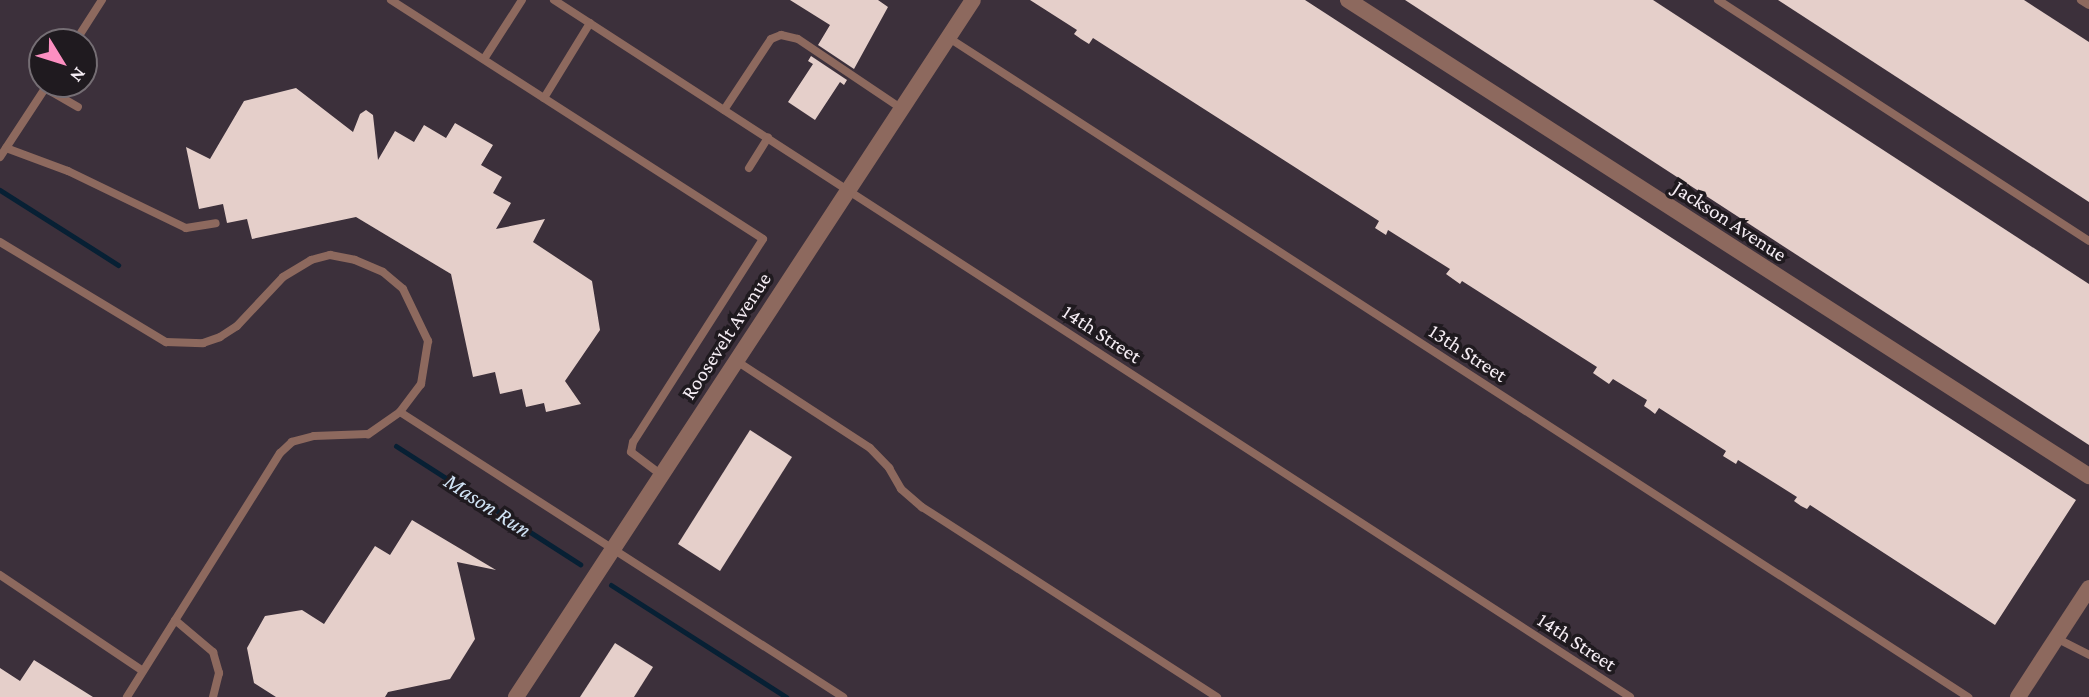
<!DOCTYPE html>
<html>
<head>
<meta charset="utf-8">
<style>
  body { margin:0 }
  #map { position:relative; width:2089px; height:697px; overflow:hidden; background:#3c303b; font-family:"Crimson Pro",serif }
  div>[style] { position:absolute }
  .stream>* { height:5px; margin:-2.5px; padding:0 2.5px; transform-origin:2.5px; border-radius:2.5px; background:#072034 }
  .building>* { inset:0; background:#e5cfca }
  .lane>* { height:8px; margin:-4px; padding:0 4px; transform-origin:4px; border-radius:4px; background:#8d695e }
  .street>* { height:16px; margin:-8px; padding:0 8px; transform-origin:8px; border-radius:8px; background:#8d695e }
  span { translate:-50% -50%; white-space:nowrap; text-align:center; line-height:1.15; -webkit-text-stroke:7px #1f1a1f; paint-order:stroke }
  .street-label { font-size:21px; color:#f5edf4 }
  .water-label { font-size:23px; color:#d0e3f5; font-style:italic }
  .north { position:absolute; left:28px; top:28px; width:70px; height:70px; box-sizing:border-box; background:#1f1a1f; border:2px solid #756e74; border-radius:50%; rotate:128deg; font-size:19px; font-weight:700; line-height:28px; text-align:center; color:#f5edf4 }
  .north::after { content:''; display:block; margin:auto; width:24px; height:32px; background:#fc8fc1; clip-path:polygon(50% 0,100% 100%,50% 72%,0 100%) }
</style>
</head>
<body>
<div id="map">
  <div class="stream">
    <i style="left:0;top:190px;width:140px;rotate:32.4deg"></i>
    <i style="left:396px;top:446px;width:219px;rotate:32.7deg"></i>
    <i style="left:611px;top:585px;width:208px;rotate:32.6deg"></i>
  </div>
  <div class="building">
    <i style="clip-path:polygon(790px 0,878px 0,888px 7px,854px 69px,818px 45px,830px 25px)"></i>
    <i style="clip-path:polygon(1030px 0,1305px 0,2076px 500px,1995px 625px,1810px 505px,1807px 509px,1801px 506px,1794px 501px,1797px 497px,1738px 460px,1736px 464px,1723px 456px,1726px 451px,1659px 408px,1655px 414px,1650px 410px,1644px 406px,1647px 400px,1613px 379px,1609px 384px,1593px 373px,1597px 367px,1462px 281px,1460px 284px,1446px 274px,1450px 269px,1388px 230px,1386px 235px,1375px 228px,1379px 221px,1093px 38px,1089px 44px,1081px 39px,1074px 34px,1077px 30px)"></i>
    <i style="clip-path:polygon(1405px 0,1653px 0,2089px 284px,2089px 445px)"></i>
    <i style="clip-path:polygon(1778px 0,2024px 0,2089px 42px,2089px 202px)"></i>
    <i style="clip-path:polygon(811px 56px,847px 80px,844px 85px,840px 82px,815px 120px,788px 102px,813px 64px,808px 61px)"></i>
    <i style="clip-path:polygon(296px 88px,353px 132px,360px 114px,366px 110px,373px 115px,378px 160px,395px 131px,414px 142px,424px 125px,446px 138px,455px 123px,493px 145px,481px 165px,502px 177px,493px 193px,511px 203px,496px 229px,545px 219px,533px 242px,592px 281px,600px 330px,565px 381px,581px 404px,546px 412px,544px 403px,526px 407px,522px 389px,500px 394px,495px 372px,473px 377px,451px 274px,356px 217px,252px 239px,247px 219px,227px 223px,223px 204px,199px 209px,186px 147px,210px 159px,244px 101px)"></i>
    <i style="clip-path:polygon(750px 430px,792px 457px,720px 571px,678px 544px)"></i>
    <i style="clip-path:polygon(412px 520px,496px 570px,457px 562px,475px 639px,450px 679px,388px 692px,385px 697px,276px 697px,254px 683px,247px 648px,265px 616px,302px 610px,324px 624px,375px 546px,390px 555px)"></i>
    <i style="clip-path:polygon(615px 643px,653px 667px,634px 697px,580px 697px)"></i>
    <i style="clip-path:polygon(34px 660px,93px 697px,0 697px,0 668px,20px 681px)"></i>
  </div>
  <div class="lane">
    <i style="left:391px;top:0;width:442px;rotate:32.7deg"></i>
    <i style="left:763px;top:239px;width:241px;rotate:122.6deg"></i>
    <i style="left:633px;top:442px;width:10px;rotate:101deg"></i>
    <i style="left:631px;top:452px;width:39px;rotate:37deg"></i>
    <i style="left:554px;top:0;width:1282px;rotate:32.93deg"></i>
    <i style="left:1718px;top:0;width:442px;rotate:33deg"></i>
    <i style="left:2081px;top:0;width:9px;rotate:32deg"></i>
    <i style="left:949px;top:38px;width:1214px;rotate:32.89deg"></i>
    <i style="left:75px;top:42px;width:50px;rotate:-57.3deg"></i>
    <i style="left:484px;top:59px;width:70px;rotate:-57.2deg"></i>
    <i style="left:45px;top:88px;width:38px;rotate:30deg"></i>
    <i style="left:544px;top:98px;width:88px;rotate:-58.5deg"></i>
    <i style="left:724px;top:110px;width:85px;rotate:-56.5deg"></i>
    <i style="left:771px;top:39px;width:11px;rotate:-22deg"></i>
    <i style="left:781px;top:35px;width:17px;rotate:13deg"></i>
    <i style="left:798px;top:39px;width:125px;rotate:33.9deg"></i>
    <i style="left:6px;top:148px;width:66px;rotate:20.4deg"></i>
    <i style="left:68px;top:171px;width:131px;rotate:25.8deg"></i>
    <i style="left:186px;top:228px;width:30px;rotate:-9deg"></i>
    <i style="left:0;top:157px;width:87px;rotate:-56.7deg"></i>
    <i style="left:749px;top:168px;width:36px;rotate:-58deg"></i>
    <i style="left:0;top:242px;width:194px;rotate:31.1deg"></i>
    <i style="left:166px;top:342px;width:37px;rotate:2deg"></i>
    <i style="left:203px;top:343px;width:18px;rotate:-19deg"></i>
    <i style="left:220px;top:337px;width:20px;rotate:-33deg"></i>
    <i style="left:237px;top:326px;width:67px;rotate:-46.8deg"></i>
    <i style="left:283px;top:277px;width:33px;rotate:-31deg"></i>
    <i style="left:311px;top:260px;width:20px;rotate:-15deg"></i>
    <i style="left:330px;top:255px;width:25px;rotate:11deg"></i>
    <i style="left:355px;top:260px;width:30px;rotate:23deg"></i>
    <i style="left:383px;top:272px;width:26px;rotate:40deg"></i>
    <i style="left:403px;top:289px;width:58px;rotate:64.3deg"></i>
    <i style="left:428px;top:341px;width:44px;rotate:99.2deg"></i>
    <i style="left:421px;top:384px;width:35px;rotate:127deg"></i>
    <i style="left:400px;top:412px;width:39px;rotate:145deg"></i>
    <i style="left:368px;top:434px;width:54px;rotate:177.9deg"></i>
    <i style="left:314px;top:436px;width:23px;rotate:165deg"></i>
    <i style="left:292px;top:442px;width:16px;rotate:137deg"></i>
    <i style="left:280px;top:453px;width:288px;rotate:122.1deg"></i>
    <i style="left:735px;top:360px;width:161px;rotate:33.1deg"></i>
    <i style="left:870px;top:448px;width:28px;rotate:46deg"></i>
    <i style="left:889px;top:468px;width:24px;rotate:60deg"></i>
    <i style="left:901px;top:489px;width:28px;rotate:41deg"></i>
    <i style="left:922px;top:507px;width:351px;rotate:32.8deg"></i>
    <i style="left:400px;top:412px;width:527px;rotate:32.75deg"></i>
    <i style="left:0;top:575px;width:172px;rotate:33.9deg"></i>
    <i style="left:175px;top:620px;width:50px;rotate:40.1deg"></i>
    <i style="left:213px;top:652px;width:22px;rotate:74deg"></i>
    <i style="left:219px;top:673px;width:25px;rotate:104deg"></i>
    <i style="left:2056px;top:638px;width:37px;rotate:27deg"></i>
  </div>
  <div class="street">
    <i style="left:1348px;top:0;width:881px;rotate:32.72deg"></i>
    <i style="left:516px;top:697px;width:833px;rotate:-56.75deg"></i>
    <i style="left:2018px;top:697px;width:130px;rotate:-56.9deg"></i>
  </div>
  <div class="street-label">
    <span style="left:1730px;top:221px;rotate:33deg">Jackson Avenue</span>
    <span style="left:1102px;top:334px;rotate:33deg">14th Street</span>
    <span style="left:726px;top:336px;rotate:-57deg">Roosevelt Avenue</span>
    <span style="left:1468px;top:353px;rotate:33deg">13th Street</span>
    <span style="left:1577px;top:642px;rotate:33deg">14th Street</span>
  </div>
  <div class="water-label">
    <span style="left:488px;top:505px;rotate:33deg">Mason Run</span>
  </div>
  <div class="north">N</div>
</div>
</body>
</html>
